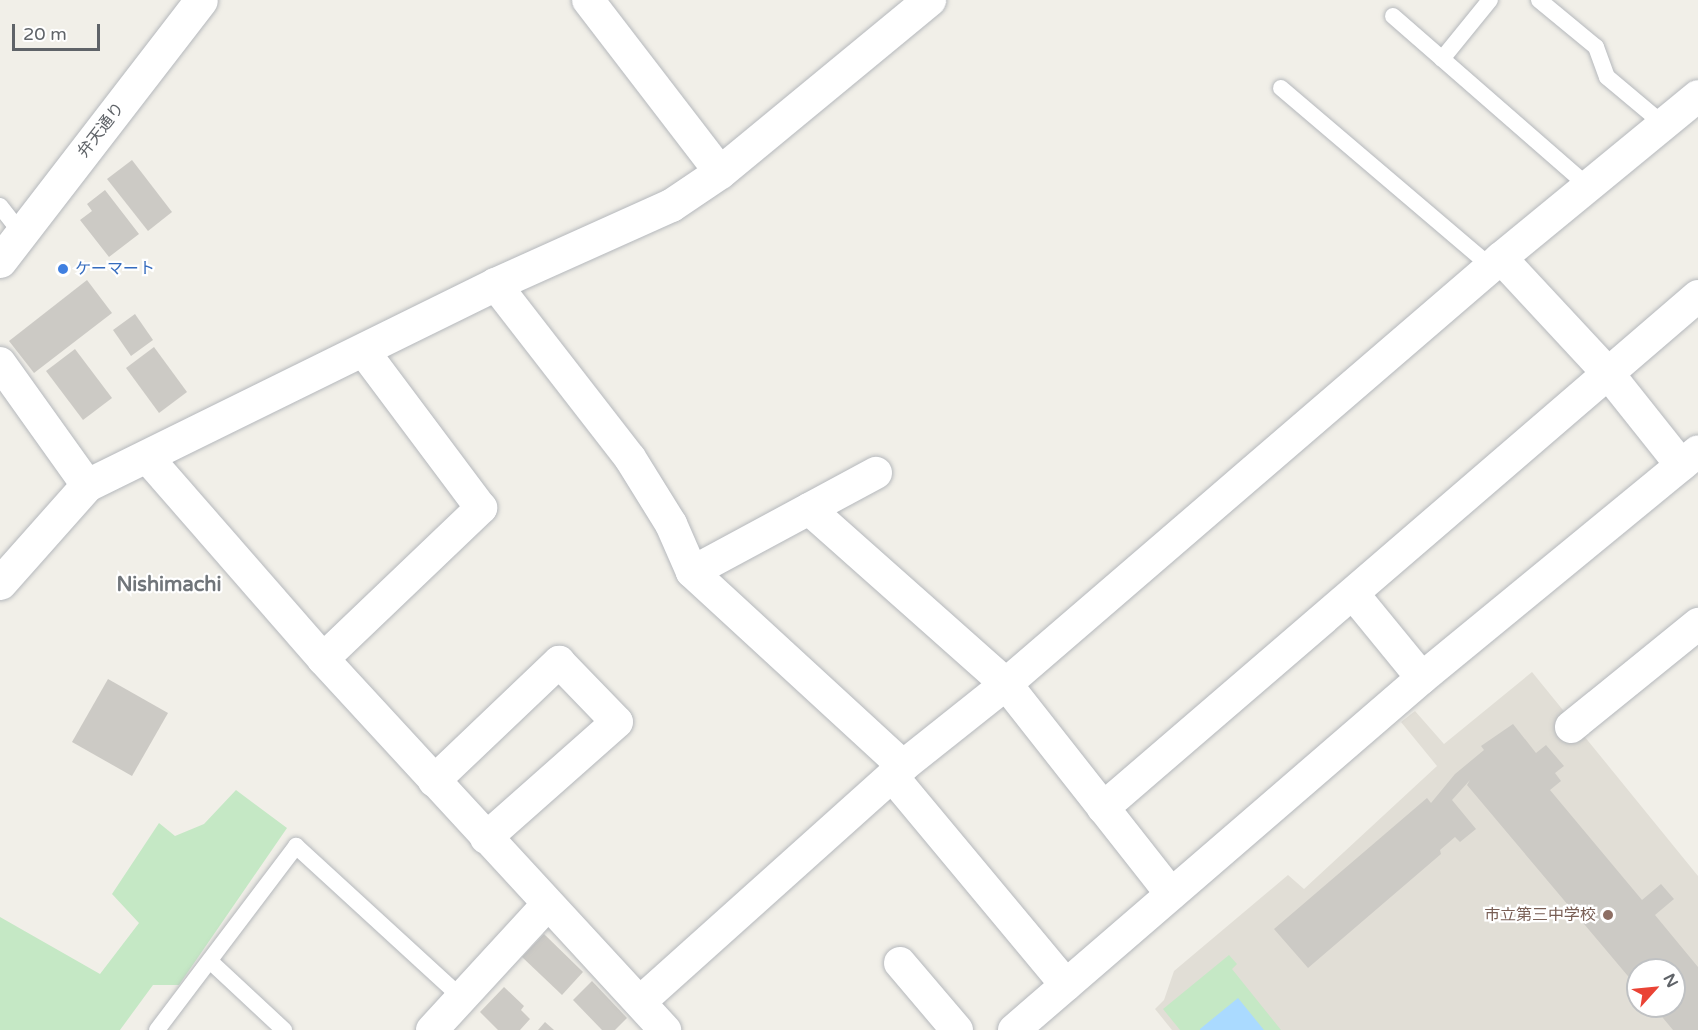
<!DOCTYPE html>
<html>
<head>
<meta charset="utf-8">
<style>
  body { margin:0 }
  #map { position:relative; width:1698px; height:1030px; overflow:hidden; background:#f1efe8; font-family:"Varela Round","Noto Sans JP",sans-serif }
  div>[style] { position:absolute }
  .education>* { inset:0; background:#e1ded6 }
  .green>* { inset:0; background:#c5e8c5 }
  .water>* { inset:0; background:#aadaff }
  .building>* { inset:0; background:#cccac5 }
  .roads { filter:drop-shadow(0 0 2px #b5b8bc) drop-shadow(0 0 2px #b5b8bc) }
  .lane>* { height:16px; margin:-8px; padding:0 8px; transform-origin:8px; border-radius:8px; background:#fff }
  .street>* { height:32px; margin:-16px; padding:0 16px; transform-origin:16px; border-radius:16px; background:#fff }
  .secondary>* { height:33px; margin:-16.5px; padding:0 16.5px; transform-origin:16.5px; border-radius:16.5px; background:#fff }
  .dots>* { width:16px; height:16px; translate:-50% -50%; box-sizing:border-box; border:3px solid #fff; border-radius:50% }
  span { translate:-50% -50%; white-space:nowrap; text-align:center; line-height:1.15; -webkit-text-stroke:4.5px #fff; paint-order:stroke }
  .street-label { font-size:16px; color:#5f6368 }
  .shop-label { font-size:16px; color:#366cbe }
  .left { translate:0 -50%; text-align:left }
  .education-label { font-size:16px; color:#785e54 }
  .right { translate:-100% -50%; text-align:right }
  .quarter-label { font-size:20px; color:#70757a; font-weight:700 }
  .north { position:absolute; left:1626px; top:958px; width:60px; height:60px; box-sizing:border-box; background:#fff; border:2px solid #bfc1c3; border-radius:50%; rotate:63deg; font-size:16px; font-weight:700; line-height:24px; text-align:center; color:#5f6368 }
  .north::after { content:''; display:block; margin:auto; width:21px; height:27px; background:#ea4335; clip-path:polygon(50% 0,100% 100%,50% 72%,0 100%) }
  .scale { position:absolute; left:12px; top:24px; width:88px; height:27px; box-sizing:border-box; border:3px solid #5f6368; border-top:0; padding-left:8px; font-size:18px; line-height:21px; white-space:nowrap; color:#5f6368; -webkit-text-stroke:4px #fff; paint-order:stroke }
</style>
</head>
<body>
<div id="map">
  <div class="education">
    <i style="clip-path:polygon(evenodd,1532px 672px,1698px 876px,1698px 1030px,1172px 1030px,1155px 1009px,1164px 1000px,1174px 971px,1288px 875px,1304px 889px,1437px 766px,1401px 722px,1415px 711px,1444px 744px,1532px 672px,1638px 970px,1674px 970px,1674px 1006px,1638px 1006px,1638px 970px)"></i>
  </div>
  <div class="green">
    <i style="clip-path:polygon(236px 790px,287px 828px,179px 985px,153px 985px,120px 1030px,0 1030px,0 917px,100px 974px,139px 923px,112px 894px,159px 823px,175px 836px,204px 824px)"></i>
    <i style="clip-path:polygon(1229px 955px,1237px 964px,1232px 969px,1281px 1030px,1180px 1030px,1163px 1009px)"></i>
  </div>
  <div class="water">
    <i style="clip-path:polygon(1238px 998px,1264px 1030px,1200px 1030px,1200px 1029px)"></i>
  </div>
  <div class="building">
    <i style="clip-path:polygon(132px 160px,172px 212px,148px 231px,107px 179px)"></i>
    <i style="clip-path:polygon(105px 190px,139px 234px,109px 257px,80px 220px,92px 211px,87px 204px)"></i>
    <i style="clip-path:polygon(87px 280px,112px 313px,34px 373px,9px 341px)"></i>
    <i style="clip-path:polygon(135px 314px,153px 340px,131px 356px,113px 330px)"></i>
    <i style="clip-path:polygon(154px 347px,187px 392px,159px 413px,126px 368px)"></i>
    <i style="clip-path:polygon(75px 349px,112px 398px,83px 420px,46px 371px)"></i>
    <i style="clip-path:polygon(108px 679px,168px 713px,132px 776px,72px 742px)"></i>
    <i style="clip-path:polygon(1513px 724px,1536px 753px,1546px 745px,1564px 766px,1555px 773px,1561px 781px,1550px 790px,1642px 900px,1661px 884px,1674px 899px,1655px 915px,1698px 967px,1698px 1030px,1673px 1030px,1653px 1006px,1674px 1006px,1674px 970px,1638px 970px,1638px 988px,1467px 785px,1470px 780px,1452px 800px,1476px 829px,1460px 842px,1455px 837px,1440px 850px,1441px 854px,1308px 968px,1274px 929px,1427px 798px,1431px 803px,1455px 774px,1484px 750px,1481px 746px)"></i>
    <i style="clip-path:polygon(544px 934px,583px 972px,562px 995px,522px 957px)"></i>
    <i style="clip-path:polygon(592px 981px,627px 1018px,615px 1030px,602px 1030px,573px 1000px)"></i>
    <i style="clip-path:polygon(504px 987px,524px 1006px,521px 1010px,530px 1019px,520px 1030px,498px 1030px,480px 1012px)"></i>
    <i style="clip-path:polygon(545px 1022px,554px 1030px,538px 1030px)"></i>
  </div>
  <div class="roads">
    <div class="lane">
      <i style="left:1539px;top:0;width:74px;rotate:39.5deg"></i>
      <i style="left:1596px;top:47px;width:32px;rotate:70deg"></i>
      <i style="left:1607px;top:77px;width:73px;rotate:40deg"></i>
      <i style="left:1393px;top:16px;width:259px;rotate:41.1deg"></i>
      <i style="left:1442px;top:59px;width:76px;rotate:-50.9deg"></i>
      <i style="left:1281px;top:88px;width:275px;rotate:40.4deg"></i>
      <i style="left:0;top:206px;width:34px;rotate:52deg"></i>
      <i style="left:211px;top:962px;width:100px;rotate:43deg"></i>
      <i style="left:157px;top:1030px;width:231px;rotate:-52.9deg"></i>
      <i style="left:296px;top:846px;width:225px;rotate:42.5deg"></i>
    </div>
    <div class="street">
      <i style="left:588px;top:0;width:217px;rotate:52.5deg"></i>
      <i style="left:1501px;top:258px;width:156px;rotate:47.1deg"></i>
      <i style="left:1607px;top:372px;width:119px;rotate:51.5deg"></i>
      <i style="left:495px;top:284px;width:220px;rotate:52.2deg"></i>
      <i style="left:630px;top:458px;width:78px;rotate:58.2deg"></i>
      <i style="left:671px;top:524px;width:52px;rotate:66.4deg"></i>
      <i style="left:692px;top:572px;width:287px;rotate:42.6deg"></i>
      <i style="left:0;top:363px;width:150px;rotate:54.5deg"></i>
      <i style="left:147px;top:457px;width:268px;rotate:48.9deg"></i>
      <i style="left:323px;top:659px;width:505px;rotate:47.33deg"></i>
      <i style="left:809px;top:509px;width:264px;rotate:41.6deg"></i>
      <i style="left:1006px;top:684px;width:267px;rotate:51.8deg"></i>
      <i style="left:692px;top:572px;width:209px;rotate:-28.3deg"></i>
      <i style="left:1354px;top:595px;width:107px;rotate:50.7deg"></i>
      <i style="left:323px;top:659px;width:219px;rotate:-43.7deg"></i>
      <i style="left:481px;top:508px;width:197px;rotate:-126.8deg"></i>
      <i style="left:1571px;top:727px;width:164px;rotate:-39deg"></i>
      <i style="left:892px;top:776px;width:272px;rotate:50.2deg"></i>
      <i style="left:434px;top:781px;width:173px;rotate:-43.6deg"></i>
      <i style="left:559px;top:662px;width:83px;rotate:46deg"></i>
      <i style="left:617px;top:722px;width:175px;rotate:138.5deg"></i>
      <i style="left:1103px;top:808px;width:785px;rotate:-40.71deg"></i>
      <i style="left:900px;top:963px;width:88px;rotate:49.6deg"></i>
      <i style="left:640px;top:1002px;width:353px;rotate:-41.9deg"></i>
      <i style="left:903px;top:766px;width:132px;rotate:-38.5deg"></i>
      <i style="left:1006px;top:684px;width:653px;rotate:-40.72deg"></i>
      <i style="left:1501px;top:258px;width:255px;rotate:-39.4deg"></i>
      <i style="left:432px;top:1030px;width:171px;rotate:-47.4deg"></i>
      <i style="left:1014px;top:1030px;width:539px;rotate:-40.79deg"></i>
      <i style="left:1422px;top:678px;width:357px;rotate:-39.4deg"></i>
    </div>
    <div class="secondary">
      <i style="left:0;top:261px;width:329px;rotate:-52.4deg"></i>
      <i style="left:0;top:583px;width:131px;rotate:-48.4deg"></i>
      <i style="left:87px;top:485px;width:455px;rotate:-26.2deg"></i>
      <i style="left:495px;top:284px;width:193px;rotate:-24.2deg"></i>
      <i style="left:671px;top:205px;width:59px;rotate:-34deg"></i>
      <i style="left:720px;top:172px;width:271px;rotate:-39.5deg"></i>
    </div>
  </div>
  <div class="dots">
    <i style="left:63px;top:269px;background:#3f7fe0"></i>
    <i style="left:1608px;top:915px;background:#8d6e63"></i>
  </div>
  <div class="street-label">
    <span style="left:101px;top:130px;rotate:-52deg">弁天通り</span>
  </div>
  <div class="shop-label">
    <span class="left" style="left:75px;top:269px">ケーマート</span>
  </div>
  <div class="education-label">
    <span class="right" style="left:1596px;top:915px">市立第三中学校</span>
  </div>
  <div class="quarter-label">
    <span style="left:169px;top:585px">Nishimachi</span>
  </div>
  <div class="north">N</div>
  <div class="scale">20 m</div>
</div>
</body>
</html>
